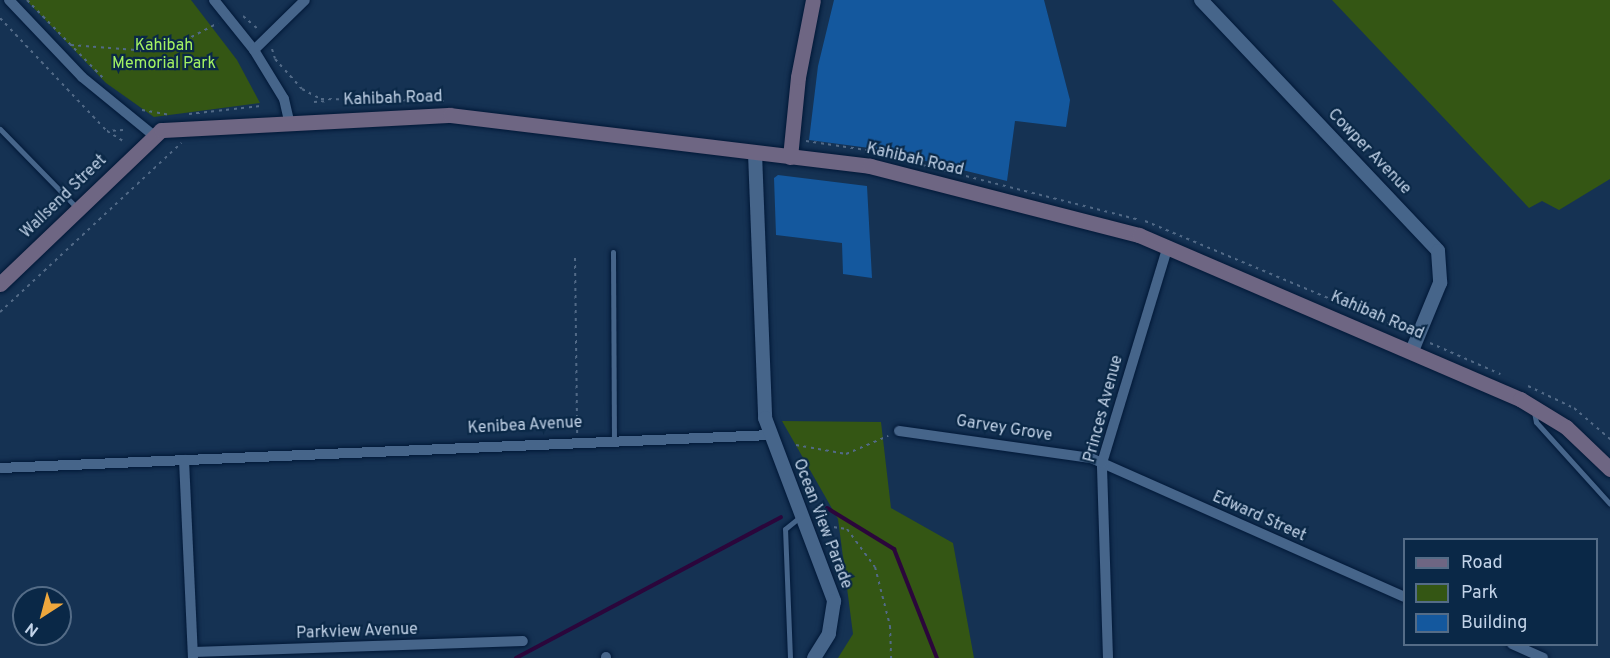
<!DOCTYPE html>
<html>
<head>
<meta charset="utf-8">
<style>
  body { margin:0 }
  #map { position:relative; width:1610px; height:658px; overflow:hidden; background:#153253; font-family:Overpass,sans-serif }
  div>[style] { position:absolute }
  .green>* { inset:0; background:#345614 }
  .stream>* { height:4px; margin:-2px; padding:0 2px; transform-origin:2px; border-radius:2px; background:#2b063b }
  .building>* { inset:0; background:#14589e }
  .path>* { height:2px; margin-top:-1px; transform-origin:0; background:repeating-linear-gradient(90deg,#526a87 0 3px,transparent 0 7.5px) }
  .roads { filter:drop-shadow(0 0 2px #001837) drop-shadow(0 0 2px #001837) }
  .service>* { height:5px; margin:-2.5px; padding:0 2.5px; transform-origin:2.5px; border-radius:2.5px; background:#46658a }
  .minor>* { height:10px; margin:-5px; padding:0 5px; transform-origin:5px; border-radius:5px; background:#46658a }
  .tertiary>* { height:14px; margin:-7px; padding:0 7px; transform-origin:7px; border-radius:7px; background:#46658a }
  .secondary>* { height:15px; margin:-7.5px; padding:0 7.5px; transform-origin:7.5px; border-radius:7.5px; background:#6e6683 }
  span { translate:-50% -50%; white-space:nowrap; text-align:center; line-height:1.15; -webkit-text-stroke:4.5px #0a2847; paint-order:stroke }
  .park-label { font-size:16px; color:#a3f162 }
  .street-label { font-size:16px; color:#c2d3e8 }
  .legend { position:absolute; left:1403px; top:538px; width:195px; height:108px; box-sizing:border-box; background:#0a2847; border:2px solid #546c87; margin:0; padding:8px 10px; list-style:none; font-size:18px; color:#c2d3e8 }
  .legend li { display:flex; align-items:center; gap:12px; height:30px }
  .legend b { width:30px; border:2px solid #546c87 }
  .north { position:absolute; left:12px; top:586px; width:60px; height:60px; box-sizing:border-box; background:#0a2847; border:2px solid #546c87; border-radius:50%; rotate:216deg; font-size:16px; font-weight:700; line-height:24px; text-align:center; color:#c2d3e8 }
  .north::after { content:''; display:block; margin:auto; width:21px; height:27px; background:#eea73d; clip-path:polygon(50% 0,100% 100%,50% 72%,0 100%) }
</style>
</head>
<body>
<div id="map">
  <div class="green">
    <i style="clip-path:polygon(26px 0,191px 0,237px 60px,260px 103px,154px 117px,106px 83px)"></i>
    <i style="clip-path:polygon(1332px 0,1610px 0,1610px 179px,1559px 210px,1542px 201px,1529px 208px)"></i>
    <i style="clip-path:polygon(782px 421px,881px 422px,891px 508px,953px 543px,974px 658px,838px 658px,853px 634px,838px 519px)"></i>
  </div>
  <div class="stream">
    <i style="left:827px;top:508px;width:79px;rotate:31.5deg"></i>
    <i style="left:894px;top:549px;width:117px;rotate:68.5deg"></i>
    <i style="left:516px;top:658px;width:300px;rotate:-28deg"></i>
  </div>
  <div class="building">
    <i style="clip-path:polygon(834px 0,1044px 0,1070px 100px,1066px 127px,1015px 121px,1007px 181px,877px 149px,809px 140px,818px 66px)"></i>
    <i style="clip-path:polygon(778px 175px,867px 186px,872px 278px,843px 274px,842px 243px,776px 235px,774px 178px)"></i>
  </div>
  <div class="path">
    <i style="left:27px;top:0;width:109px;rotate:45.7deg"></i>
    <i style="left:243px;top:16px;width:21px;rotate:41deg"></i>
    <i style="left:0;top:18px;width:156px;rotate:46.6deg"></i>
    <i style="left:71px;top:45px;width:78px;rotate:4.4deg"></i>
    <i style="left:149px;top:51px;width:30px;rotate:-14deg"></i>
    <i style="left:178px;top:44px;width:45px;rotate:-27.7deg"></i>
    <i style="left:272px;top:49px;width:10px;rotate:73deg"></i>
    <i style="left:275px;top:59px;width:40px;rotate:48deg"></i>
    <i style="left:302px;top:89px;width:21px;rotate:28deg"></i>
    <i style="left:321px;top:99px;width:126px;rotate:0.9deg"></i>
    <i style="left:314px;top:102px;width:15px;rotate:-4deg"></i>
    <i style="left:142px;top:110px;width:29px;rotate:10deg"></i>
    <i style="left:189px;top:114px;width:72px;rotate:-6.3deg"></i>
    <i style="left:123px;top:130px;width:16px;rotate:176deg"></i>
    <i style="left:107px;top:131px;width:22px;rotate:32deg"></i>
    <i style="left:806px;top:141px;width:74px;rotate:8.6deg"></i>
    <i style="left:879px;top:154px;width:268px;rotate:14.2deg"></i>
    <i style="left:1145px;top:221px;width:281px;rotate:22.8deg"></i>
    <i style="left:575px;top:258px;width:175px;rotate:89.3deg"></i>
    <i style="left:0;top:312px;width:248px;rotate:-43deg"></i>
    <i style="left:1430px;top:343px;width:77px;rotate:23.9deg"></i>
    <i style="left:1528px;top:386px;width:51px;rotate:25.6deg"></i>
    <i style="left:1574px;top:408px;width:48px;rotate:40.7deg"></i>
    <i style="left:796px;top:445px;width:51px;rotate:10.2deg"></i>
    <i style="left:846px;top:454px;width:46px;rotate:-23.2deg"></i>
    <i style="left:819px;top:525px;width:28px;rotate:8deg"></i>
    <i style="left:847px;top:529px;width:47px;rotate:53.6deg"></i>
    <i style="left:875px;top:567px;width:61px;rotate:75.7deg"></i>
    <i style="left:890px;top:626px;width:32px;rotate:88deg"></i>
  </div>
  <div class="roads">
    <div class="service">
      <i style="left:0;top:129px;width:110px;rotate:45.7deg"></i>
      <i style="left:613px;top:252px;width:188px;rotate:89.7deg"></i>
      <i style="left:1534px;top:412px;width:10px;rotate:79deg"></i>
      <i style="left:1536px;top:422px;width:110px;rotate:47.9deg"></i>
      <i style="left:790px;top:658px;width:129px;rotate:-92.2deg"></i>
      <i style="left:785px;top:529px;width:22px;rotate:-39deg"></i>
    </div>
    <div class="minor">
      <i style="left:9px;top:0;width:106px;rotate:46.5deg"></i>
      <i style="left:82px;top:77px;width:90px;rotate:39.2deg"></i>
      <i style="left:214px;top:0;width:64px;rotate:51.3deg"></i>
      <i style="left:254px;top:50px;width:57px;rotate:58.5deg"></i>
      <i style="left:284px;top:99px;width:23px;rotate:77deg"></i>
      <i style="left:254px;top:50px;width:71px;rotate:-44.4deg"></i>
      <i style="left:899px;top:431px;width:194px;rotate:8deg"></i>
      <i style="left:1091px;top:458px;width:342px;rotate:23.9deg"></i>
      <i style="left:184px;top:460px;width:198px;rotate:87.4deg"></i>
      <i style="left:0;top:468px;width:771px;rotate:-2.45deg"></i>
      <i style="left:1512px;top:644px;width:34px;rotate:24deg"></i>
      <i style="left:193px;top:652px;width:330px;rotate:-1.9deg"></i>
      <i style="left:606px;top:657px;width:1px;rotate:90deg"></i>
      <i style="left:1108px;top:658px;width:195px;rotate:-91.8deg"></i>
      <i style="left:1102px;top:463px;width:227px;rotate:-73.1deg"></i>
    </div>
    <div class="tertiary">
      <i style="left:1201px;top:0;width:345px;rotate:46.6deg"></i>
      <i style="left:1438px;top:251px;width:32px;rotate:86deg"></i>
      <i style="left:1440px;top:283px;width:74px;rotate:112.4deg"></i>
      <i style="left:755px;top:153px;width:265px;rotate:87.8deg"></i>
      <i style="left:765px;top:418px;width:196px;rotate:69.3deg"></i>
      <i style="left:834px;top:601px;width:33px;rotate:99deg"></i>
      <i style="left:829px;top:634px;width:28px;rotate:122deg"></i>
    </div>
    <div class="secondary">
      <i style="left:790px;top:157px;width:80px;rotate:-84.3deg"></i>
      <i style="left:798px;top:77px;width:78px;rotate:-79deg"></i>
      <i style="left:0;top:284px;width:223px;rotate:-43.7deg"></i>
      <i style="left:161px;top:130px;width:289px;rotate:-3deg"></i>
      <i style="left:450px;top:115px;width:423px;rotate:6.9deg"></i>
      <i style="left:870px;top:166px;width:278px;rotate:14.4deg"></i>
      <i style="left:1139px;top:235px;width:415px;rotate:23.3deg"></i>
      <i style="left:1520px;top:399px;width:54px;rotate:31.3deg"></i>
      <i style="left:1566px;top:427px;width:61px;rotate:43.7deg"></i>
    </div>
  </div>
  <div class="park-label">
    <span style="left:164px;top:55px">Kahibah<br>Memorial Park</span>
  </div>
  <div class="street-label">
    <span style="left:393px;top:99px;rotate:-2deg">Kahibah Road</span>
    <span style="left:1369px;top:152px;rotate:46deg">Cowper Avenue</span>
    <span style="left:915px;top:160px;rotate:13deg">Kahibah Road</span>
    <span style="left:64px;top:197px;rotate:-44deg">Wallsend Street</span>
    <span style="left:1377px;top:316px;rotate:23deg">Kahibah Road</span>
    <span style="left:1104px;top:409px;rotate:-75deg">Princes Avenue</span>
    <span style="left:525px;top:426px;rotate:-3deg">Kenibea Avenue</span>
    <span style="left:1004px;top:429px;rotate:9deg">Garvey Grove</span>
    <span style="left:1259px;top:517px;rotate:24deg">Edward Street</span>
    <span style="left:822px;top:524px;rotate:69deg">Ocean View Parade</span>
    <span style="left:357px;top:632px;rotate:-2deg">Parkview Avenue</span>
  </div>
  <ul class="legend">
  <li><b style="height:8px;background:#6e6683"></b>Road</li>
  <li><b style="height:16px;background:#345614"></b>Park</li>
  <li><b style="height:16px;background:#14589e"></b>Building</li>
  </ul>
  <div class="north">N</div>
</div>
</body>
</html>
